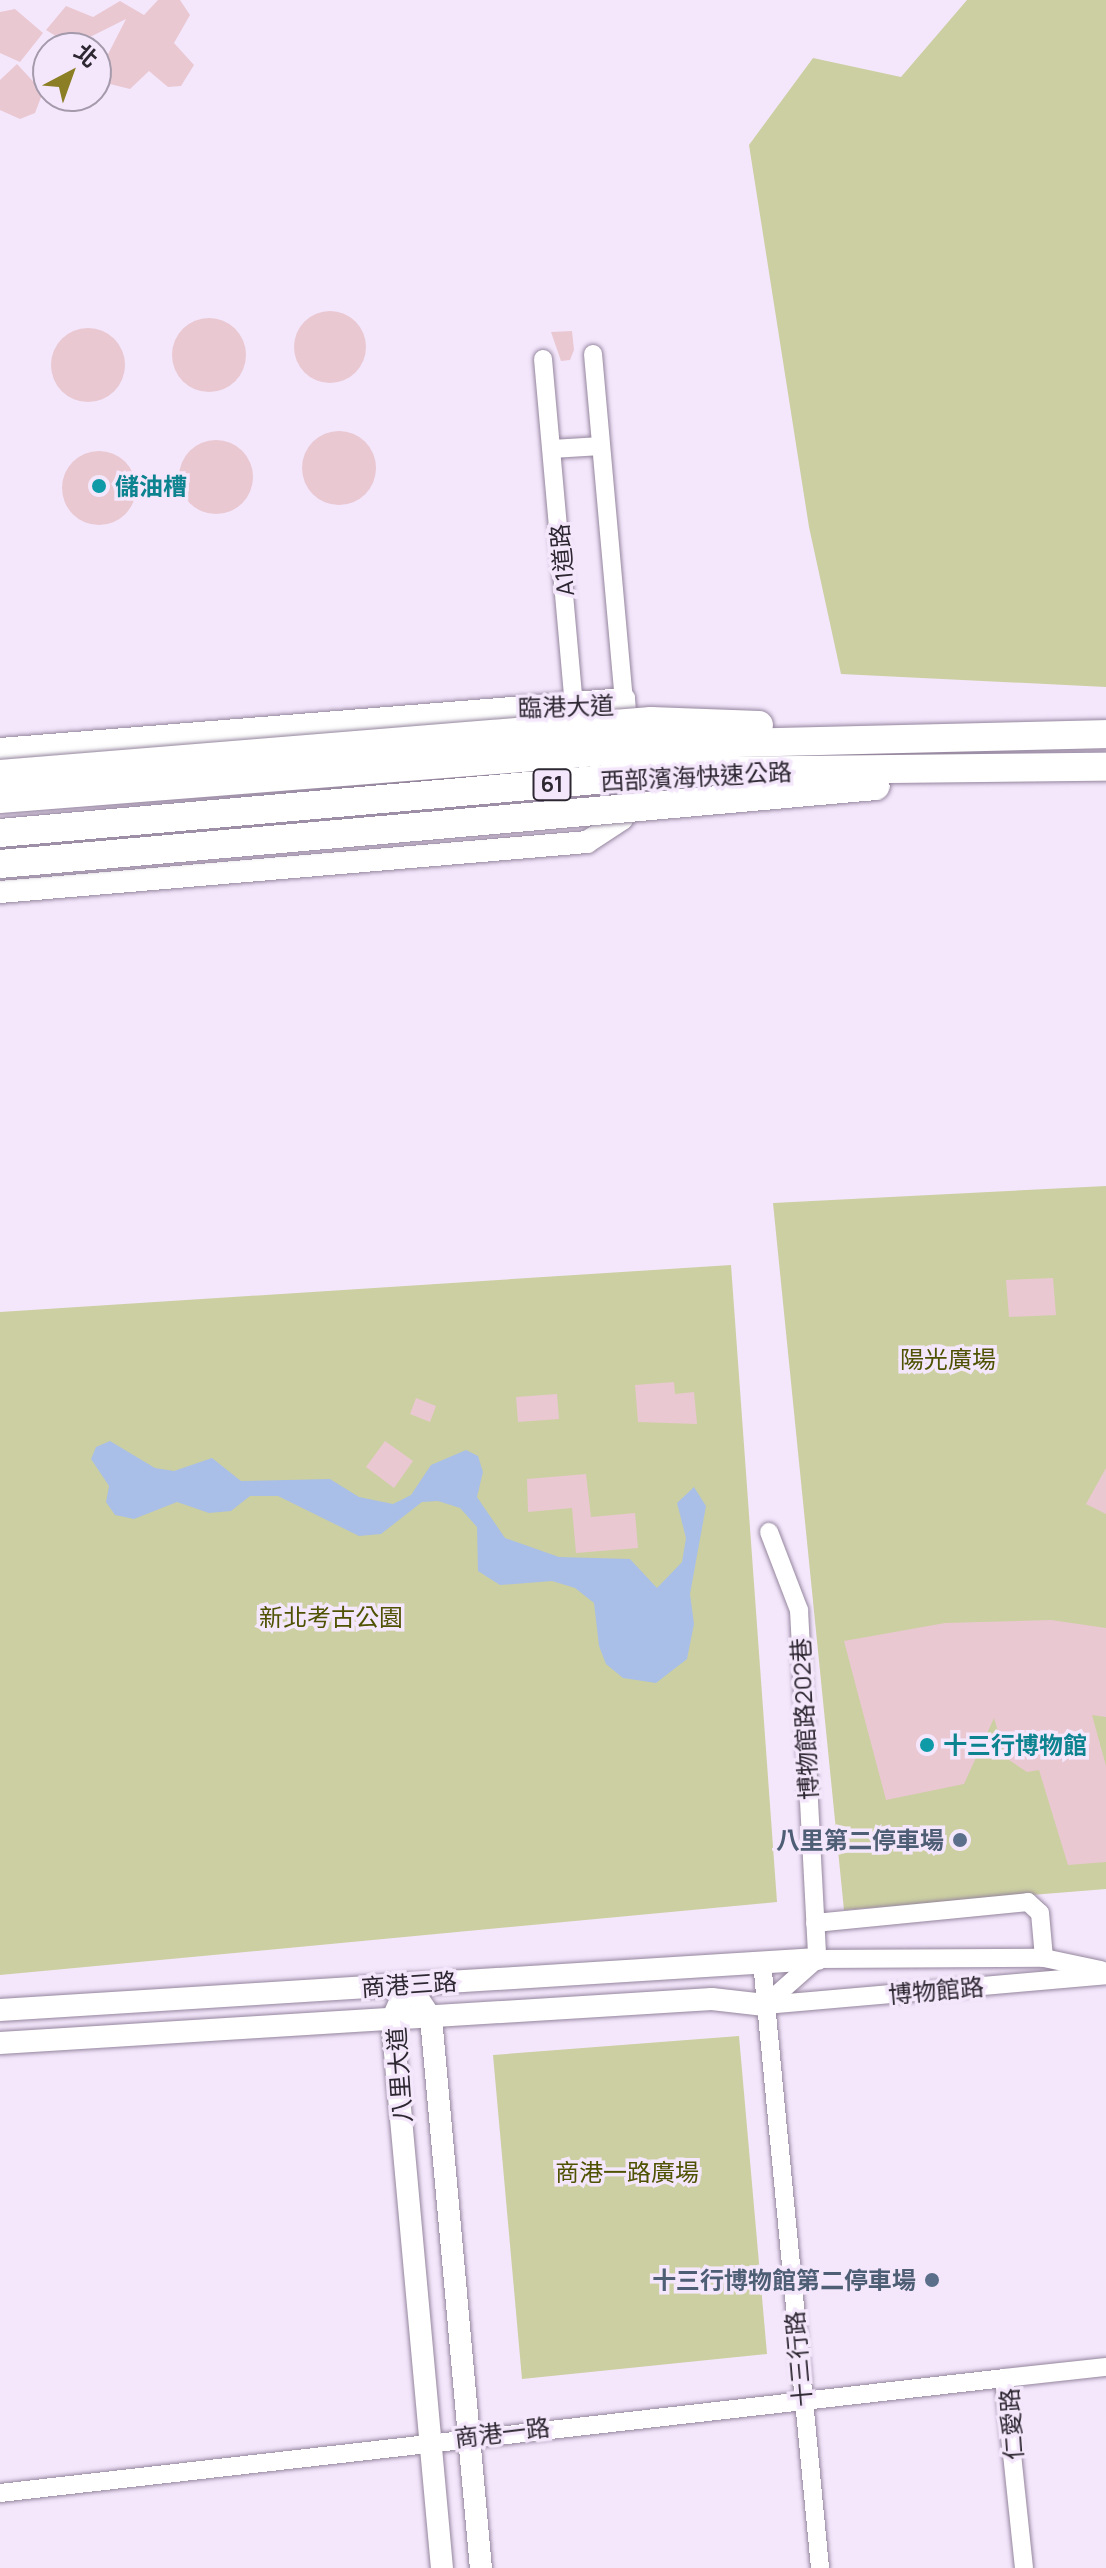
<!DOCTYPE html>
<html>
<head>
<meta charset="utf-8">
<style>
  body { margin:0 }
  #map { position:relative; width:1106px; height:2568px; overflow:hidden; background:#f4e7fc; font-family:Manrope,"Noto Sans TC",sans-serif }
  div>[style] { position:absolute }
  .green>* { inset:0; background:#cccfa2 }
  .water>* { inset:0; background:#a9bfe7 }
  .building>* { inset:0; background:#e9c8d1 }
  .round { border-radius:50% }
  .roads { filter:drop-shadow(0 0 2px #94859d) drop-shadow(0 0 2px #94859d) }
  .minor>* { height:18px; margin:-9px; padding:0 9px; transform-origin:9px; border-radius:9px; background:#fff }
  .tertiary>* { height:22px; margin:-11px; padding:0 11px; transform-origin:11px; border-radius:11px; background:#fff }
  .bridges { filter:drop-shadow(0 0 2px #94859d) drop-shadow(0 0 2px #94859d) }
  .trunk-bridge>* { height:28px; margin:-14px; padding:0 14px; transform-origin:14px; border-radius:14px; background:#fff }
  .dots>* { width:22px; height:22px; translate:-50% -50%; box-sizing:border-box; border:4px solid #f4e7fc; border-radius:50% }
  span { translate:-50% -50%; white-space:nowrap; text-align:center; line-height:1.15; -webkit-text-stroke:7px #f4e7fc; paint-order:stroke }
  .shield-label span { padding:2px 6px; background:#f4e7fc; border:2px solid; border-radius:6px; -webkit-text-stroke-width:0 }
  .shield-label { font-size:22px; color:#2d2731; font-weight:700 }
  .culture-label { font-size:24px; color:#0d838f; font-weight:700 }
  .left { translate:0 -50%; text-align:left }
  .street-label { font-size:24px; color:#2d2731 }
  .park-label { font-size:24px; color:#505203 }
  .service-label { font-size:24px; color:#4e5e75; font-weight:700 }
  .right { translate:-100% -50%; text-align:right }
  .north { position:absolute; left:32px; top:32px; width:80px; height:80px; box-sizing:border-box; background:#f4e7fc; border:2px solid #a49aab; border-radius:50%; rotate:41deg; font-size:22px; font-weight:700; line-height:32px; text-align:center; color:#2d2731 }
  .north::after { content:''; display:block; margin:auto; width:28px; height:36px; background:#8b7e24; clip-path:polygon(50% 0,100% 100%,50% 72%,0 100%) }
</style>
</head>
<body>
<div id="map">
  <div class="green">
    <i style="clip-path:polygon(967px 0,1106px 0,1106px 687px,841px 674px,809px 527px,749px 145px,813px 58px,901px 77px)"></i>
    <i style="clip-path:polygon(1106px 1186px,1106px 1889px,844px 1910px,773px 1203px)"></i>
    <i style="clip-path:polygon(731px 1265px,777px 1902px,0 1975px,0 1312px)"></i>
    <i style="clip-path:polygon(739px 2036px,767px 2354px,522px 2379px,493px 2055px)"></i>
  </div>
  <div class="water">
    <i style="clip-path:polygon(110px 1441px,155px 1468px,174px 1471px,212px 1458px,241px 1481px,330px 1479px,359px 1497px,393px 1504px,411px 1495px,431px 1465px,466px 1450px,478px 1456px,483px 1472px,477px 1497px,505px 1538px,559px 1557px,630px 1559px,657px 1588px,682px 1562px,686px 1538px,677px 1503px,694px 1487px,706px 1506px,690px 1594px,694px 1624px,687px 1659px,656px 1683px,623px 1678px,606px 1664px,599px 1646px,594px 1603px,575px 1588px,552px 1581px,500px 1585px,478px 1571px,477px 1527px,460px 1508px,438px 1501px,422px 1502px,381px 1534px,359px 1536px,278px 1496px,250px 1496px,231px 1511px,209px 1513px,177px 1502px,134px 1519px,115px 1515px,106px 1502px,109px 1486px,91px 1459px,96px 1447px)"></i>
  </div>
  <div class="building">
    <i style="clip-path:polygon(158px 0,180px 0,190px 15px,174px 43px,194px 65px,181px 86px,168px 87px,149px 71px,130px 89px,106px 83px,103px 64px,126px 19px,72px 46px,46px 30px,66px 6px,93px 17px,120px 1px,144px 15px)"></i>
    <i style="clip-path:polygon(15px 9px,43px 33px,20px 62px,0 53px,0 12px)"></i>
    <i style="clip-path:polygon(17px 64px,43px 92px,35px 113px,20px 119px,0 110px,0 80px)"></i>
    <i class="round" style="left:294px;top:311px;width:72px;height:72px"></i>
    <i class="round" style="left:172px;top:318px;width:74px;height:74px"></i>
    <i class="round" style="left:51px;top:328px;width:74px;height:74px"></i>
    <i style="clip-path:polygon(572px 331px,574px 350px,570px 360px,561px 361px,551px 332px)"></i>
    <i class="round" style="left:302px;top:431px;width:74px;height:74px"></i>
    <i class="round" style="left:179px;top:440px;width:74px;height:74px"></i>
    <i class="round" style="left:62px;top:451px;width:74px;height:74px"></i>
    <i style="clip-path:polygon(1053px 1278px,1056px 1315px,1009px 1317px,1006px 1280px)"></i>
    <i style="clip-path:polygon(674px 1382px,675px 1394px,694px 1392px,697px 1424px,638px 1422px,635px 1385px)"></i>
    <i style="clip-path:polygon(557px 1394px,559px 1419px,518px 1422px,516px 1397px)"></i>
    <i style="clip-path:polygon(416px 1398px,436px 1406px,430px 1422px,410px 1414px)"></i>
    <i style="clip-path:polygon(385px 1441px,413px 1461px,394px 1488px,366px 1467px)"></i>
    <i style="clip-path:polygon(1106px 1468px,1106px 1514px,1086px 1504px)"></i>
    <i style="clip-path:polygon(586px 1474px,591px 1517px,635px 1513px,638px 1548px,576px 1553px,572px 1508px,528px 1512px,527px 1479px)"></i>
    <i style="clip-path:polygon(1051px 1620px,1106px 1628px,1106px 1717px,1092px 1715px,1106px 1766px,1106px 1862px,1068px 1865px,1039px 1770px,1027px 1772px,1006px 1758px,994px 1718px,964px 1784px,886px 1800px,844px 1641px,945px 1623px)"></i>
  </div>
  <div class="roads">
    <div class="minor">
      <i style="left:593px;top:354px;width:346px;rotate:84.9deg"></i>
      <i style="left:543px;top:359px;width:357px;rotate:84.9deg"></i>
      <i style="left:552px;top:449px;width:49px;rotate:-3.5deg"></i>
      <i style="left:769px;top:1532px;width:84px;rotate:69deg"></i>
      <i style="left:799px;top:1610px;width:349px;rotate:87deg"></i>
      <i style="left:815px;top:1923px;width:214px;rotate:-5.6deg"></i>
      <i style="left:1028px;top:1902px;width:16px;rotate:43deg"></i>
      <i style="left:1040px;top:1913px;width:45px;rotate:84.9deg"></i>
      <i style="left:817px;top:1959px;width:227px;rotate:-0.3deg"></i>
      <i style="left:1044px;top:1958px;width:58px;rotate:11.9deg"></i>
      <i style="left:762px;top:1962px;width:609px;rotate:84.53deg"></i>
      <i style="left:765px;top:2005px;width:342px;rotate:-5deg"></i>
      <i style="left:765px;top:2005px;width:69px;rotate:-41.5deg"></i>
      <i style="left:0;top:2493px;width:1011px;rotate:-6.53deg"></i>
      <i style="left:1024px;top:2568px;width:191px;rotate:-96deg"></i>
      <i style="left:1004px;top:2378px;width:103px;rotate:-6.2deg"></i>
    </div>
    <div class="tertiary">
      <i style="left:0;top:749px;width:626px;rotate:-4.58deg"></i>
      <i style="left:624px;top:699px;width:83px;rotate:85.2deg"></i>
      <i style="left:631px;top:782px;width:38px;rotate:104deg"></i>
      <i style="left:622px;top:819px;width:42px;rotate:146.7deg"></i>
      <i style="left:587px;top:842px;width:589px;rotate:175.13deg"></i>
      <i style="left:408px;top:1984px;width:41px;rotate:55.9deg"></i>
      <i style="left:431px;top:2018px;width:552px;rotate:84.81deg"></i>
      <i style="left:408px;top:1984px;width:39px;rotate:114deg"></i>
      <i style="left:392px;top:2020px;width:550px;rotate:84.79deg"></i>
      <i style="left:0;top:2010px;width:819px;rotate:-3.57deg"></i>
      <i style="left:0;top:2043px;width:713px;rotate:-3.54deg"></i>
      <i style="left:712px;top:1999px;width:53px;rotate:6.5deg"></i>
    </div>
  </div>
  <div class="bridges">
    <div class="trunk-bridge">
      <i style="left:0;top:774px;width:653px;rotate:-4.65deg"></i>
      <i style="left:651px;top:721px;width:108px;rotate:2.1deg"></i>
      <i style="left:0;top:799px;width:701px;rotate:-4.5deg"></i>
      <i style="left:699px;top:744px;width:407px;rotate:-1.4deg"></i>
      <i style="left:0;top:833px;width:701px;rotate:-5.08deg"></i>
      <i style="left:698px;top:771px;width:408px;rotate:-0.6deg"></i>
      <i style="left:0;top:864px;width:879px;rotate:-5.09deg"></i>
    </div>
  </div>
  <div class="dots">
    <i style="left:99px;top:486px;background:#0f9aa8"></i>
    <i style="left:927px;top:1745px;background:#0f9aa8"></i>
    <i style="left:960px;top:1840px;background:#5c6f8a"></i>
    <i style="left:932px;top:2280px;background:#5c6f8a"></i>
  </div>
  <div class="shield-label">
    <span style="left:552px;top:785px">61</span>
  </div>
  <div class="culture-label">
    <span class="left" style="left:115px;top:486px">儲油槽</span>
    <span class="left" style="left:943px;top:1745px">十三行博物館</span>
  </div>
  <div class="street-label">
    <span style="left:562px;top:560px;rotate:-95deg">A1道路</span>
    <span style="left:566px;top:706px;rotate:-2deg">臨港大道</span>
    <span style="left:696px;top:776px;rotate:-3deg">西部濱海快速公路</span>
    <span style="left:804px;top:1719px;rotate:-93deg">博物館路202巷</span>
    <span style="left:409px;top:1984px;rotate:-4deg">商港三路</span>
    <span style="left:936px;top:1990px;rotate:-5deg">博物館路</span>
    <span style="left:399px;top:2075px;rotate:-94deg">八里大道</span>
    <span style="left:798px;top:2359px;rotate:-95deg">十三行路</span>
    <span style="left:1011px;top:2424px;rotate:-94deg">仁愛路</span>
    <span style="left:502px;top:2432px;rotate:-7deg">商港一路</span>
  </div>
  <div class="park-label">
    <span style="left:948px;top:1359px">陽光廣場</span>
    <span style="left:331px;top:1617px">新北考古公園</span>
    <span style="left:627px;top:2172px">商港一路廣場</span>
  </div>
  <div class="service-label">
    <span class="right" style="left:944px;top:1840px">八里第二停車場</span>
    <span class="right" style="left:916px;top:2280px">十三行博物館第二停車場</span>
  </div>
  <div class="north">北</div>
</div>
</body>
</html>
